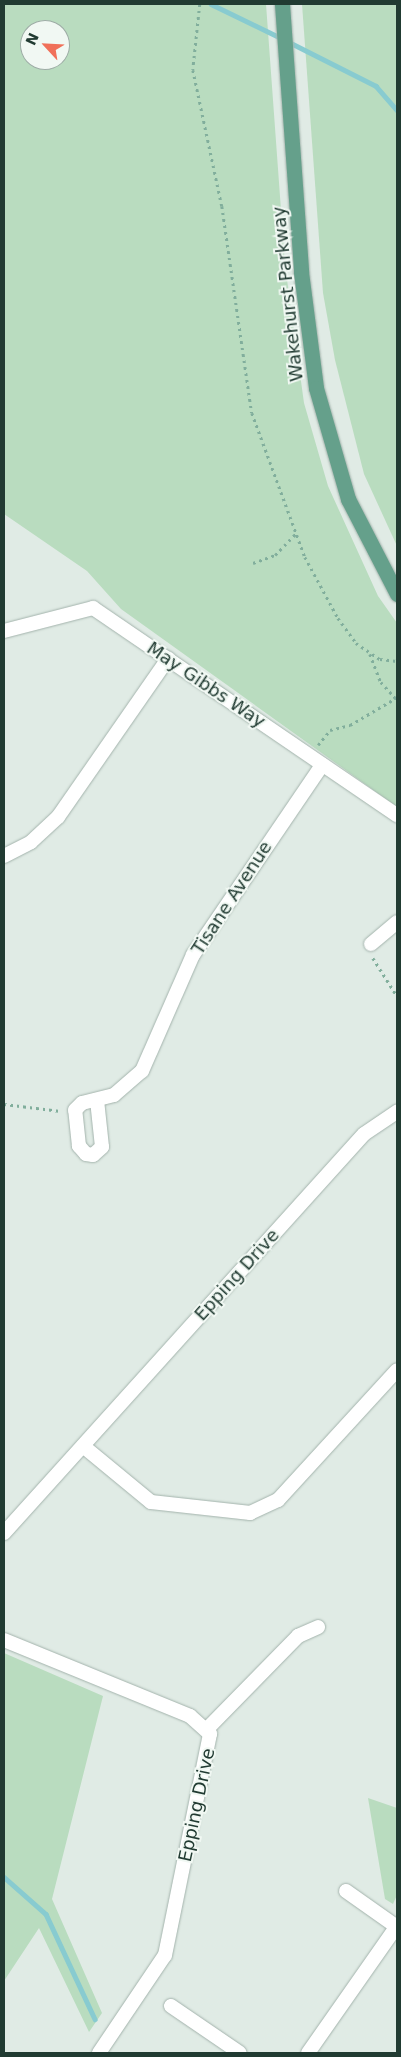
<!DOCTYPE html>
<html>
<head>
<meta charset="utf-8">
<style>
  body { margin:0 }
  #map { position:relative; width:401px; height:2057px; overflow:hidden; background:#e0ebe5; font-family:"DejaVu Sans",sans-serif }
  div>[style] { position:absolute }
  .green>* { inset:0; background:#b9dcbf }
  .stream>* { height:4.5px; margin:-2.25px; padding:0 2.25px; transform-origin:2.25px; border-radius:2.25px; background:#88cbd0 }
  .path>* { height:2.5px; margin-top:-1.25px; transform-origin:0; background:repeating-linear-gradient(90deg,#81ae9c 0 2.5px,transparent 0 6.5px) }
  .roads { filter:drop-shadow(0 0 1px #a3b3ac) drop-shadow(0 0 1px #a3b3ac) }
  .street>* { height:14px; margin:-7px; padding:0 7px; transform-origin:7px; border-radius:7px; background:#fff }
  .primary>* { height:15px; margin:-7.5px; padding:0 7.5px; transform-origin:7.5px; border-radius:7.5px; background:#65a08b }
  span { translate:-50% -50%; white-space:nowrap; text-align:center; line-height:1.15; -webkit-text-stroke:4px #f1f8f3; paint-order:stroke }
  .street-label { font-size:18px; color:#213b32 }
  .frame { position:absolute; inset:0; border:5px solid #213b32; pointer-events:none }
  .north { position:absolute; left:20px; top:20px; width:50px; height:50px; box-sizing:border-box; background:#f1f8f3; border:1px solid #9eaca6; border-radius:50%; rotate:295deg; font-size:14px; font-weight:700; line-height:20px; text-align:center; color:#213b32 }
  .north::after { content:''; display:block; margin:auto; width:18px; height:22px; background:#f07059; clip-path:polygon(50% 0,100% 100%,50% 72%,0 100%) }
</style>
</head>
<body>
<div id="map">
  <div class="green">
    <i style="clip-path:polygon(evenodd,4px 4px,266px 4px,285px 265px,304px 403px,328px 486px,378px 596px,397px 623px,397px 807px,121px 609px,87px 571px,4px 514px,4px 4px,30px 30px,60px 30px,60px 60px,30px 60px,30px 30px)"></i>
    <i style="clip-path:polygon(302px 4px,397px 4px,397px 546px,364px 474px,335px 360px,323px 293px)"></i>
    <i style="clip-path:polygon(4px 1653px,103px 1696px,52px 1899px,102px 2013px,89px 2032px,39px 1928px,4px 1981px)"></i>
    <i style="clip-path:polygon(368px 1798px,397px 1808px,397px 1895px,393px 1904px,385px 1899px)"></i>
  </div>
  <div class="stream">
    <i style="left:211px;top:4px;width:78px;rotate:25.9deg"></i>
    <i style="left:287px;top:41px;width:100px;rotate:26.8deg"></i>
    <i style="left:376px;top:86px;width:32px;rotate:49deg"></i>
    <i style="left:4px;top:1877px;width:56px;rotate:41.4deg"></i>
    <i style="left:46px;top:1914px;width:116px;rotate:65deg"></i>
  </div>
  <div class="path">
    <i style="left:200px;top:4px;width:66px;rotate:96.1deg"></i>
    <i style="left:193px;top:70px;width:139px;rotate:78deg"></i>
    <i style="left:222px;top:206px;width:209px;rotate:81.8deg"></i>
    <i style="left:252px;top:413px;width:153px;rotate:69.8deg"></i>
    <i style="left:305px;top:557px;width:69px;rotate:61.6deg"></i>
    <i style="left:338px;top:618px;width:31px;rotate:54deg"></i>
    <i style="left:356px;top:643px;width:29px;rotate:34deg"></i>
    <i style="left:380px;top:659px;width:17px;rotate:7deg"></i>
    <i style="left:253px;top:563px;width:23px;rotate:-20deg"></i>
    <i style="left:275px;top:555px;width:30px;rotate:-46deg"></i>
    <i style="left:370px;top:654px;width:30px;rotate:69deg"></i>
    <i style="left:381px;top:682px;width:24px;rotate:48deg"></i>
    <i style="left:318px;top:745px;width:19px;rotate:-51deg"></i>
    <i style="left:330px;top:730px;width:21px;rotate:-14deg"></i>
    <i style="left:350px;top:725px;width:53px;rotate:-30.4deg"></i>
    <i style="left:373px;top:958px;width:45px;rotate:57.7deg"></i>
    <i style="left:4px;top:1104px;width:57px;rotate:7deg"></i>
  </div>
  <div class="roads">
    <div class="street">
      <i style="left:4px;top:631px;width:92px;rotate:-14.5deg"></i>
      <i style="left:93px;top:608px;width:368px;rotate:34.3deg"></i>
      <i style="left:4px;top:856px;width:30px;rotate:-27deg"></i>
      <i style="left:31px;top:842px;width:37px;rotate:-43deg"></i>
      <i style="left:58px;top:817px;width:193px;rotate:-55.2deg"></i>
      <i style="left:371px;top:944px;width:34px;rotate:-40deg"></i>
      <i style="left:97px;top:1100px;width:47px;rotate:83.9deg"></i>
      <i style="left:102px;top:1147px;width:12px;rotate:138deg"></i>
      <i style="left:93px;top:1155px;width:7px;rotate:-172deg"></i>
      <i style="left:86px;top:1154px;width:11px;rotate:-131deg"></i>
      <i style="left:79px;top:1146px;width:36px;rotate:-96deg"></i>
      <i style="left:75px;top:1110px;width:10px;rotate:-45deg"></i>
      <i style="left:82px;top:1103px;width:33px;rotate:-14deg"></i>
      <i style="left:114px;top:1095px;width:37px;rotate:-41deg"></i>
      <i style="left:142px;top:1071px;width:127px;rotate:-66.3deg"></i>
      <i style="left:193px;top:955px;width:230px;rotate:-55.8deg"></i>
      <i style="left:83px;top:1446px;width:88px;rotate:39.5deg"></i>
      <i style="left:151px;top:1502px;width:100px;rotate:6.3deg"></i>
      <i style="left:250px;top:1513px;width:31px;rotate:-25deg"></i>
      <i style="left:278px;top:1500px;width:176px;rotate:-47.5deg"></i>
      <i style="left:4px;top:1533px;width:537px;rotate:-47.94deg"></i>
      <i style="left:364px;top:1134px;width:40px;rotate:-34deg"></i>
      <i style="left:4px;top:1640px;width:201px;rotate:22.2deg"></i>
      <i style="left:190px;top:1716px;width:27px;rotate:42deg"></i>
      <i style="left:210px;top:1734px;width:226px;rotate:101.5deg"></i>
      <i style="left:165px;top:1955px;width:118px;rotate:124deg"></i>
      <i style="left:208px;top:1728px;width:129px;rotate:-45.6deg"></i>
      <i style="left:298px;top:1636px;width:22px;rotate:-24deg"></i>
      <i style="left:346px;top:1891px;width:62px;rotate:35.2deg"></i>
      <i style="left:171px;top:2006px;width:83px;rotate:34.3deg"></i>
      <i style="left:308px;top:2053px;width:155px;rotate:-55deg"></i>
    </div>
    <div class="primary">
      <i style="left:282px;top:4px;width:269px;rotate:85.9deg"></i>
      <i style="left:301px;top:272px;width:117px;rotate:82.6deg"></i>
      <i style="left:316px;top:388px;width:116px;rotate:73.9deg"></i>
      <i style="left:348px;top:499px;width:107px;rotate:62.7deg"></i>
    </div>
  </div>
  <div class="street-label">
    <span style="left:288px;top:294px;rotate:-96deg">Wakehurst Parkway</span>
    <span style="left:206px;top:685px;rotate:34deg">May Gibbs Way</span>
    <span style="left:232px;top:898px;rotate:-57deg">Tisane Avenue</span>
    <span style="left:237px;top:1275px;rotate:-48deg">Epping Drive</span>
    <span style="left:197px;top:1805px;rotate:-78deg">Epping Drive</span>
  </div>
  <div class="frame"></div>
  <div class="north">N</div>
</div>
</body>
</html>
